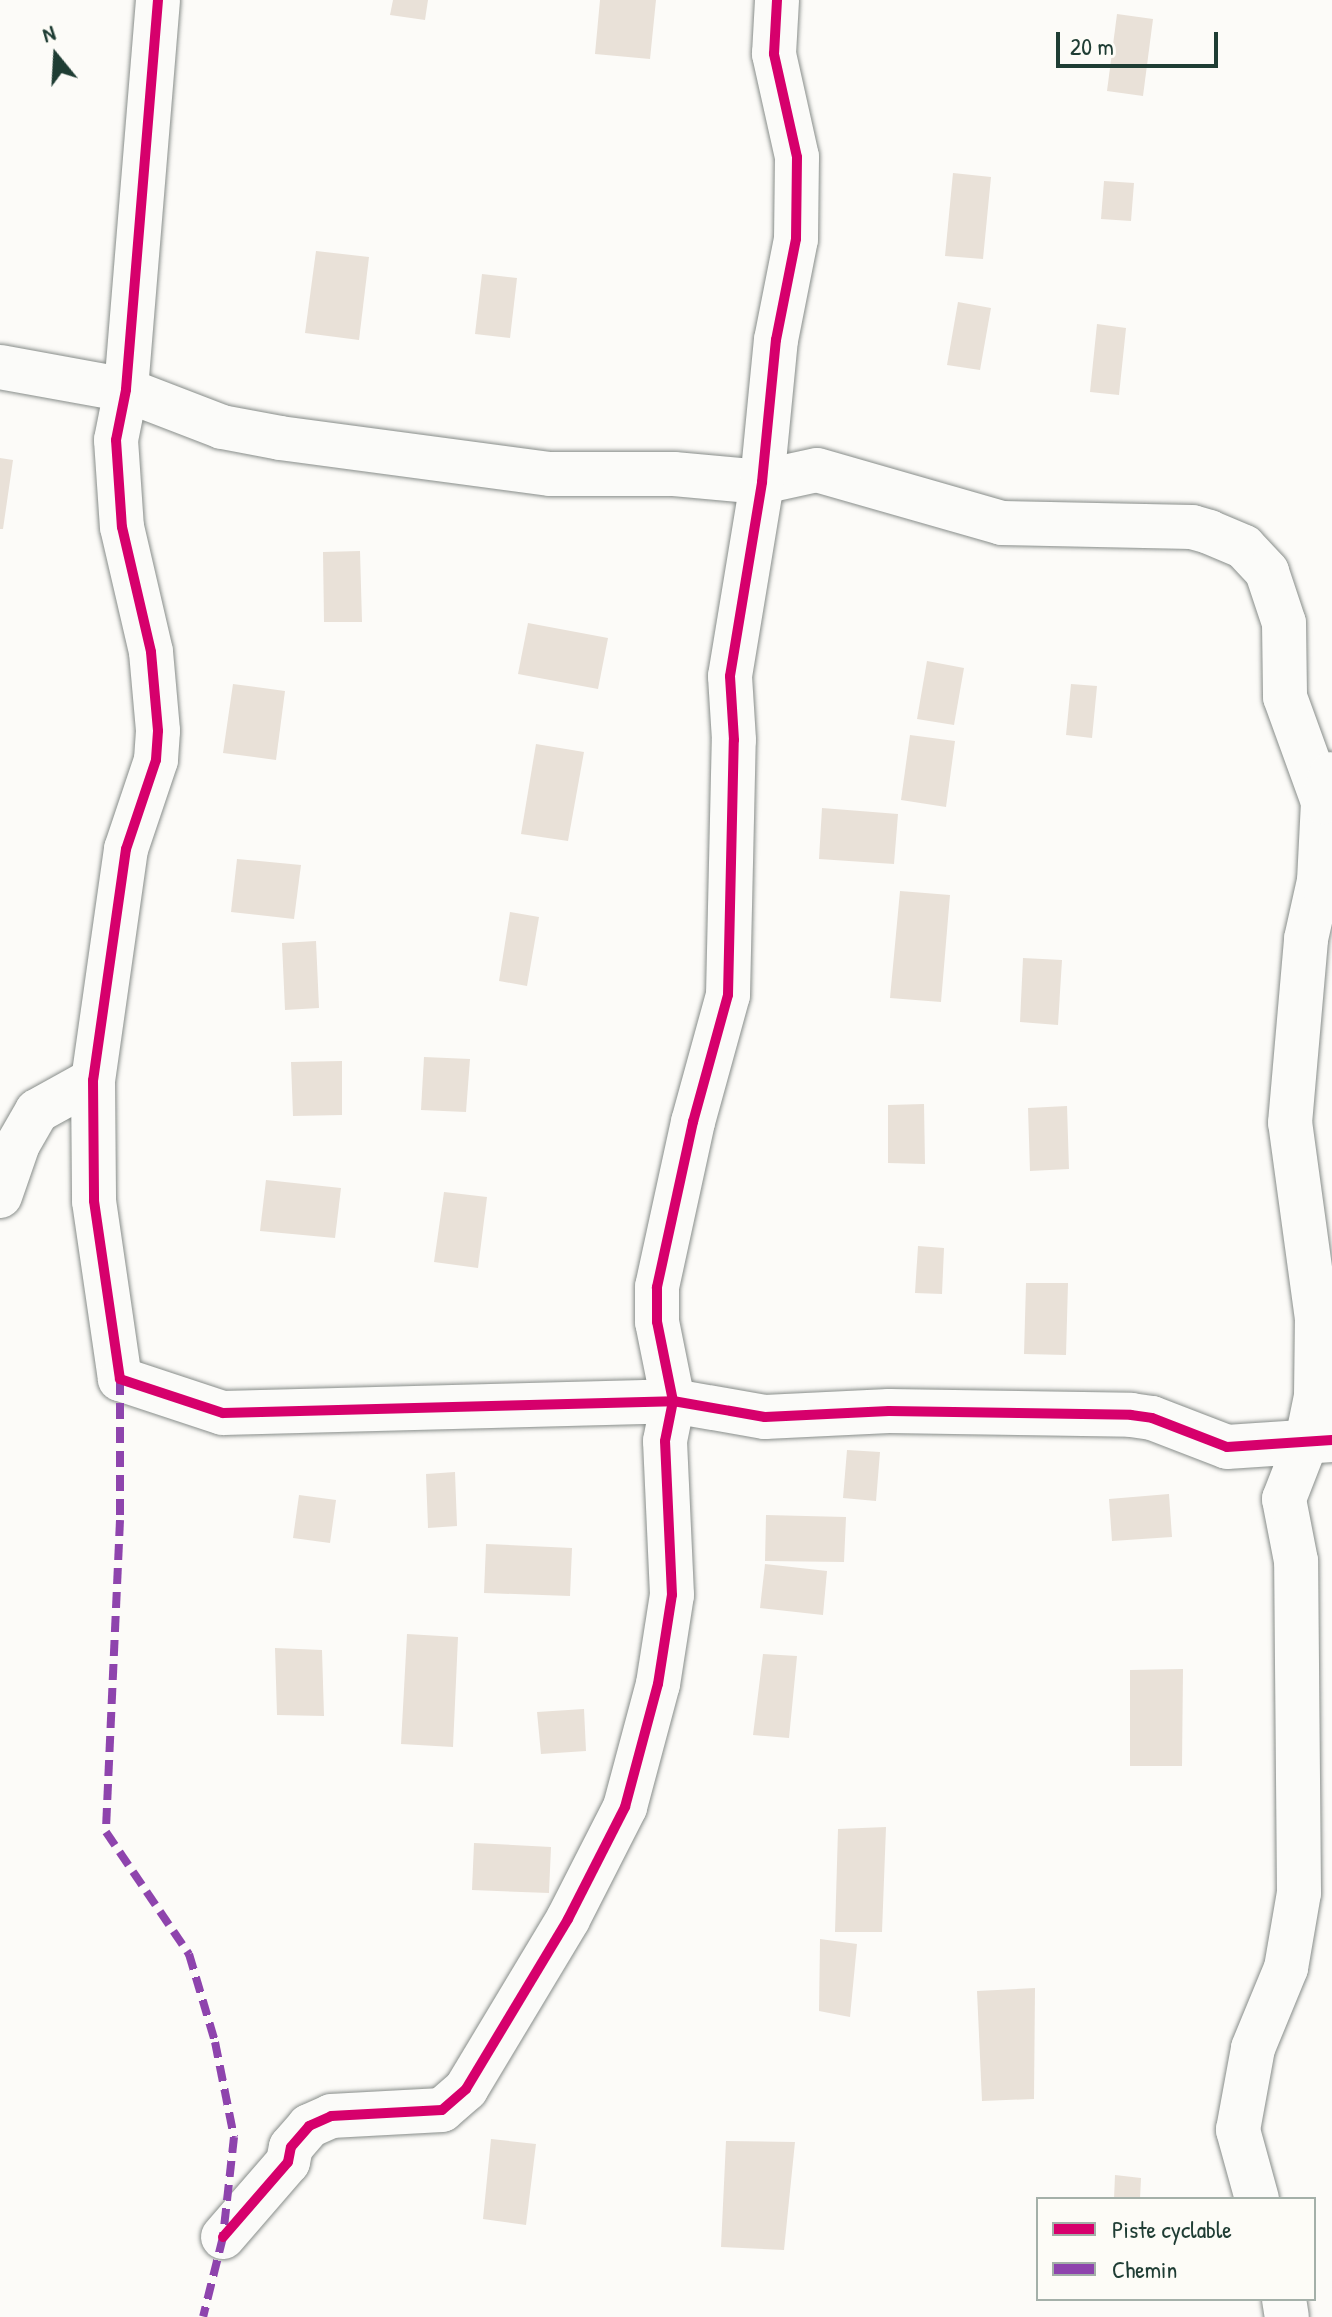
<!DOCTYPE html>
<html>
<head>
<meta charset="utf-8">
<style>
  body { margin:0 }
  #map { position:relative; width:1332px; height:2317px; overflow:hidden; background:#fcfbf8; font-family:"Patrick Hand",sans-serif }
  div>[style] { position:absolute }
  .building>* { inset:0; background:#e9e1d8 }
  .roads { filter:drop-shadow(0 0 2px #888d8a) drop-shadow(0 0 2px #888d8a) }
  .minor>* { height:44px; margin:-22px; padding:0 22px; transform-origin:22px; border-radius:22px; background:#fbfbf9 }
  .quiet>* { height:8px; margin-top:-4px; transform-origin:0; background:repeating-linear-gradient(90deg,#8e44ad 0 16px,transparent 0 24px) }
  .cycleway>* { height:10px; margin:-5px; padding:0 5px; transform-origin:5px; border-radius:5px; background:#d6006c }
  span { translate:-50% -50%; white-space:nowrap; text-align:center; line-height:1.15; -webkit-text-stroke:7px #fdfcf7; paint-order:stroke }
  .legend { position:absolute; left:1036px; top:2197px; width:280px; height:104px; box-sizing:border-box; background:#fdfcf7; border:2px solid #a4b0a9; margin:0; padding:10px 14px; list-style:none; font-size:24px; color:#1f3d34 }
  .legend li { display:flex; align-items:center; gap:16px; height:40px }
  .legend b { width:40px; border:2px solid #a4b0a9 }
  .north { position:absolute; left:16px; top:16px; width:80px; height:80px; -webkit-text-stroke:6px #fdfcf7; paint-order:stroke; rotate:342deg; font-size:22px; font-weight:700; line-height:32px; text-align:center; color:#1f3d34 }
  .north::after { content:''; display:block; margin:auto; width:28px; height:36px; background:#1f3d34; clip-path:polygon(50% 0,100% 100%,50% 72%,0 100%) }
  .scale { position:absolute; left:1056px; top:32px; width:162px; height:36px; box-sizing:border-box; border:4px solid #1f3d34; border-top:0; padding-left:10px; font-size:24px; line-height:28px; white-space:nowrap; color:#1f3d34; -webkit-text-stroke:6px #fdfcf7; paint-order:stroke }
</style>
</head>
<body>
<div id="map">
  <div class="building">
    <i style="clip-path:polygon(393px 0,428px 0,425px 20px,390px 15px)"></i>
    <i style="clip-path:polygon(600px 0,656px 0,650px 59px,595px 54px)"></i>
    <i style="clip-path:polygon(1117px 14px,1153px 19px,1143px 96px,1107px 91px)"></i>
    <i style="clip-path:polygon(953px 173px,991px 177px,983px 259px,945px 256px)"></i>
    <i style="clip-path:polygon(1104px 181px,1134px 183px,1131px 221px,1101px 219px)"></i>
    <i style="clip-path:polygon(316px 251px,369px 257px,359px 340px,305px 333px)"></i>
    <i style="clip-path:polygon(482px 274px,517px 278px,510px 338px,475px 334px)"></i>
    <i style="clip-path:polygon(958px 302px,991px 308px,980px 370px,947px 365px)"></i>
    <i style="clip-path:polygon(1097px 324px,1126px 328px,1119px 395px,1090px 392px)"></i>
    <i style="clip-path:polygon(0 458px,13px 460px,3px 529px,0 529px)"></i>
    <i style="clip-path:polygon(360px 551px,362px 622px,324px 622px,323px 552px)"></i>
    <i style="clip-path:polygon(528px 623px,608px 638px,598px 689px,518px 674px)"></i>
    <i style="clip-path:polygon(927px 661px,964px 668px,954px 725px,917px 719px)"></i>
    <i style="clip-path:polygon(233px 684px,285px 691px,276px 760px,223px 753px)"></i>
    <i style="clip-path:polygon(1071px 684px,1097px 686px,1092px 738px,1066px 735px)"></i>
    <i style="clip-path:polygon(910px 735px,955px 741px,946px 807px,901px 800px)"></i>
    <i style="clip-path:polygon(536px 744px,584px 752px,568px 841px,521px 834px)"></i>
    <i style="clip-path:polygon(822px 808px,898px 814px,894px 864px,819px 859px)"></i>
    <i style="clip-path:polygon(237px 859px,301px 865px,294px 919px,231px 912px)"></i>
    <i style="clip-path:polygon(900px 891px,950px 895px,941px 1002px,890px 998px)"></i>
    <i style="clip-path:polygon(510px 912px,539px 917px,527px 986px,499px 981px)"></i>
    <i style="clip-path:polygon(316px 941px,319px 1008px,285px 1010px,282px 943px)"></i>
    <i style="clip-path:polygon(1023px 958px,1062px 960px,1058px 1025px,1020px 1022px)"></i>
    <i style="clip-path:polygon(424px 1057px,470px 1059px,466px 1112px,421px 1110px)"></i>
    <i style="clip-path:polygon(342px 1061px,342px 1115px,293px 1116px,291px 1062px)"></i>
    <i style="clip-path:polygon(924px 1104px,925px 1164px,888px 1163px,888px 1105px)"></i>
    <i style="clip-path:polygon(1067px 1106px,1069px 1169px,1030px 1171px,1028px 1108px)"></i>
    <i style="clip-path:polygon(266px 1180px,341px 1188px,335px 1238px,260px 1231px)"></i>
    <i style="clip-path:polygon(444px 1192px,487px 1197px,478px 1268px,434px 1262px)"></i>
    <i style="clip-path:polygon(918px 1246px,944px 1248px,942px 1294px,915px 1293px)"></i>
    <i style="clip-path:polygon(1026px 1283px,1068px 1283px,1066px 1355px,1024px 1354px)"></i>
    <i style="clip-path:polygon(847px 1450px,880px 1452px,876px 1501px,843px 1498px)"></i>
    <i style="clip-path:polygon(455px 1472px,457px 1526px,428px 1528px,426px 1474px)"></i>
    <i style="clip-path:polygon(1169px 1494px,1172px 1537px,1112px 1541px,1109px 1499px)"></i>
    <i style="clip-path:polygon(299px 1495px,336px 1500px,330px 1543px,293px 1538px)"></i>
    <i style="clip-path:polygon(766px 1515px,846px 1517px,844px 1562px,765px 1561px)"></i>
    <i style="clip-path:polygon(486px 1544px,572px 1548px,570px 1596px,484px 1593px)"></i>
    <i style="clip-path:polygon(765px 1564px,827px 1571px,823px 1615px,760px 1608px)"></i>
    <i style="clip-path:polygon(407px 1634px,458px 1637px,453px 1747px,401px 1744px)"></i>
    <i style="clip-path:polygon(275px 1648px,322px 1650px,324px 1716px,277px 1715px)"></i>
    <i style="clip-path:polygon(763px 1654px,797px 1656px,789px 1738px,753px 1735px)"></i>
    <i style="clip-path:polygon(1183px 1669px,1182px 1766px,1130px 1766px,1130px 1670px)"></i>
    <i style="clip-path:polygon(584px 1709px,586px 1751px,541px 1754px,537px 1712px)"></i>
    <i style="clip-path:polygon(886px 1827px,882px 1932px,835px 1932px,838px 1829px)"></i>
    <i style="clip-path:polygon(474px 1843px,551px 1847px,549px 1893px,472px 1890px)"></i>
    <i style="clip-path:polygon(820px 1939px,857px 1944px,850px 2017px,819px 2011px)"></i>
    <i style="clip-path:polygon(1035px 1988px,1034px 2099px,982px 2101px,977px 1991px)"></i>
    <i style="clip-path:polygon(491px 2139px,536px 2144px,526px 2225px,483px 2219px)"></i>
    <i style="clip-path:polygon(726px 2141px,795px 2142px,784px 2250px,721px 2247px)"></i>
    <i style="clip-path:polygon(1115px 2175px,1141px 2178px,1140px 2199px,1114px 2199px)"></i>
  </div>
  <div class="roads">
    <div class="minor">
      <i style="left:158px;top:0;width:391px;rotate:94.7deg"></i>
      <i style="left:126px;top:390px;width:51px;rotate:101.3deg"></i>
      <i style="left:116px;top:440px;width:87px;rotate:86.1deg"></i>
      <i style="left:122px;top:527px;width:128px;rotate:76.9deg"></i>
      <i style="left:151px;top:652px;width:79px;rotate:84.9deg"></i>
      <i style="left:158px;top:731px;width:29px;rotate:94deg"></i>
      <i style="left:156px;top:760px;width:94px;rotate:108.6deg"></i>
      <i style="left:126px;top:849px;width:233px;rotate:98.1deg"></i>
      <i style="left:93px;top:1080px;width:121px;rotate:89.5deg"></i>
      <i style="left:94px;top:1201px;width:180px;rotate:81.7deg"></i>
      <i style="left:120px;top:1379px;width:108px;rotate:18.3deg"></i>
      <i style="left:223px;top:1413px;width:450px;rotate:-1.5deg"></i>
      <i style="left:673px;top:1401px;width:93px;rotate:9.9deg"></i>
      <i style="left:765px;top:1417px;width:124px;rotate:-2.8deg"></i>
      <i style="left:889px;top:1411px;width:242px;rotate:0.9deg"></i>
      <i style="left:1131px;top:1415px;width:21px;rotate:8deg"></i>
      <i style="left:1152px;top:1418px;width:80px;rotate:21.1deg"></i>
      <i style="left:1227px;top:1447px;width:105px;rotate:-3.8deg"></i>
      <i style="left:0;top:367px;width:128px;rotate:10.3deg"></i>
      <i style="left:126px;top:390px;width:103px;rotate:21.1deg"></i>
      <i style="left:222px;top:427px;width:59px;rotate:10.7deg"></i>
      <i style="left:280px;top:438px;width:272px;rotate:7.6deg"></i>
      <i style="left:550px;top:474px;width:124px"></i>
      <i style="left:674px;top:474px;width:88px;rotate:5.2deg"></i>
      <i style="left:762px;top:482px;width:56px;rotate:-12.3deg"></i>
      <i style="left:817px;top:470px;width:192px;rotate:16deg"></i>
      <i style="left:1002px;top:523px;width:190px;rotate:1.2deg"></i>
      <i style="left:1192px;top:527px;width:18px;rotate:16deg"></i>
      <i style="left:1209px;top:532px;width:38px;rotate:23deg"></i>
      <i style="left:1244px;top:547px;width:34px;rotate:47deg"></i>
      <i style="left:1267px;top:572px;width:54px;rotate:71.6deg"></i>
      <i style="left:1284px;top:623px;width:74px;rotate:89.2deg"></i>
      <i style="left:1285px;top:697px;width:112px;rotate:70.1deg"></i>
      <i style="left:0;top:1196px;width:55px;rotate:-70.9deg"></i>
      <i style="left:18px;top:1144px;width:38px;rotate:-60deg"></i>
      <i style="left:37px;top:1111px;width:64px;rotate:-29deg"></i>
      <i style="left:1257px;top:2199px;width:72px;rotate:-105.4deg"></i>
      <i style="left:1238px;top:2130px;width:83px;rotate:-79.6deg"></i>
      <i style="left:1253px;top:2048px;width:87px;rotate:-67.6deg"></i>
      <i style="left:1286px;top:1968px;width:76px;rotate:-80.2deg"></i>
      <i style="left:1299px;top:1893px;width:332px;rotate:-90.5deg"></i>
      <i style="left:1296px;top:1561px;width:63px;rotate:-101deg"></i>
      <i style="left:1284px;top:1499px;width:63px;rotate:-68.7deg"></i>
      <i style="left:1307px;top:1440px;width:45px;rotate:-78.4deg"></i>
      <i style="left:1316px;top:1396px;width:77px;rotate:-89.3deg"></i>
      <i style="left:1317px;top:1319px;width:198px;rotate:-97.8deg"></i>
      <i style="left:1290px;top:1123px;width:185px;rotate:-85deg"></i>
      <i style="left:1306px;top:939px;width:59px;rotate:-77.4deg"></i>
      <i style="left:1319px;top:881px;width:79px;rotate:-87.1deg"></i>
      <i style="left:1323px;top:802px;width:29px;rotate:-74deg"></i>
      <i style="left:223px;top:2237px;width:99px;rotate:-49.1deg"></i>
      <i style="left:288px;top:2162px;width:15px;rotate:-79deg"></i>
      <i style="left:291px;top:2147px;width:28px;rotate:-49deg"></i>
      <i style="left:309px;top:2126px;width:24px;rotate:-24deg"></i>
      <i style="left:331px;top:2116px;width:111px;rotate:-3.1deg"></i>
      <i style="left:442px;top:2110px;width:32px;rotate:-41deg"></i>
      <i style="left:466px;top:2089px;width:198px;rotate:-59deg"></i>
      <i style="left:568px;top:1919px;width:126px;rotate:-63deg"></i>
      <i style="left:625px;top:1807px;width:127px;rotate:-75deg"></i>
      <i style="left:658px;top:1684px;width:90px;rotate:-81.1deg"></i>
      <i style="left:672px;top:1595px;width:154px;rotate:-92.6deg"></i>
      <i style="left:665px;top:1441px;width:41px;rotate:-78.7deg"></i>
      <i style="left:673px;top:1401px;width:81px;rotate:-101.4deg"></i>
      <i style="left:657px;top:1322px;width:35px;rotate:-90deg"></i>
      <i style="left:657px;top:1287px;width:169px;rotate:-77.7deg"></i>
      <i style="left:693px;top:1122px;width:132px;rotate:-74.6deg"></i>
      <i style="left:728px;top:995px;width:255px;rotate:-88.7deg"></i>
      <i style="left:734px;top:740px;width:64px;rotate:-93.6deg"></i>
      <i style="left:730px;top:676px;width:197px;rotate:-80.6deg"></i>
      <i style="left:762px;top:482px;width:143px;rotate:-84.4deg"></i>
      <i style="left:776px;top:340px;width:103px;rotate:-78.8deg"></i>
      <i style="left:796px;top:239px;width:82px;rotate:-89.3deg"></i>
      <i style="left:797px;top:157px;width:106px;rotate:-102.6deg"></i>
      <i style="left:774px;top:54px;width:54px;rotate:-86.8deg"></i>
      <i style="left:1284px;top:2299px;width:18px;rotate:81deg"></i>
    </div>
  </div>
  <div class="quiet">
    <i style="left:120px;top:1379px;width:141px;rotate:90deg"></i>
    <i style="left:120px;top:1520px;width:312px;rotate:92.6deg"></i>
    <i style="left:106px;top:1832px;width:148px;rotate:55.8deg"></i>
    <i style="left:189px;top:1954px;width:92px;rotate:73.5deg"></i>
    <i style="left:215px;top:2042px;width:97px;rotate:78.7deg"></i>
    <i style="left:234px;top:2137px;width:101px;rotate:96.3deg"></i>
    <i style="left:223px;top:2237px;width:82px;rotate:104deg"></i>
  </div>
  <div class="cycleway">
    <i style="left:158px;top:0;width:391px;rotate:94.7deg"></i>
    <i style="left:126px;top:390px;width:51px;rotate:101.3deg"></i>
    <i style="left:116px;top:440px;width:87px;rotate:86.1deg"></i>
    <i style="left:122px;top:527px;width:128px;rotate:76.9deg"></i>
    <i style="left:151px;top:652px;width:79px;rotate:84.9deg"></i>
    <i style="left:158px;top:731px;width:29px;rotate:94deg"></i>
    <i style="left:156px;top:760px;width:94px;rotate:108.6deg"></i>
    <i style="left:126px;top:849px;width:233px;rotate:98.1deg"></i>
    <i style="left:93px;top:1080px;width:121px;rotate:89.5deg"></i>
    <i style="left:94px;top:1201px;width:180px;rotate:81.7deg"></i>
    <i style="left:120px;top:1379px;width:108px;rotate:18.3deg"></i>
    <i style="left:223px;top:1413px;width:450px;rotate:-1.5deg"></i>
    <i style="left:673px;top:1401px;width:93px;rotate:9.9deg"></i>
    <i style="left:765px;top:1417px;width:124px;rotate:-2.8deg"></i>
    <i style="left:889px;top:1411px;width:242px;rotate:0.9deg"></i>
    <i style="left:1131px;top:1415px;width:21px;rotate:8deg"></i>
    <i style="left:1152px;top:1418px;width:80px;rotate:21.1deg"></i>
    <i style="left:1227px;top:1447px;width:105px;rotate:-3.8deg"></i>
    <i style="left:223px;top:2237px;width:99px;rotate:-49.1deg"></i>
    <i style="left:288px;top:2162px;width:15px;rotate:-79deg"></i>
    <i style="left:291px;top:2147px;width:28px;rotate:-49deg"></i>
    <i style="left:309px;top:2126px;width:24px;rotate:-24deg"></i>
    <i style="left:331px;top:2116px;width:111px;rotate:-3.1deg"></i>
    <i style="left:442px;top:2110px;width:32px;rotate:-41deg"></i>
    <i style="left:466px;top:2089px;width:198px;rotate:-59deg"></i>
    <i style="left:568px;top:1919px;width:126px;rotate:-63deg"></i>
    <i style="left:625px;top:1807px;width:127px;rotate:-75deg"></i>
    <i style="left:658px;top:1684px;width:90px;rotate:-81.1deg"></i>
    <i style="left:672px;top:1595px;width:154px;rotate:-92.6deg"></i>
    <i style="left:665px;top:1441px;width:41px;rotate:-78.7deg"></i>
    <i style="left:673px;top:1401px;width:81px;rotate:-101.4deg"></i>
    <i style="left:657px;top:1322px;width:35px;rotate:-90deg"></i>
    <i style="left:657px;top:1287px;width:169px;rotate:-77.7deg"></i>
    <i style="left:693px;top:1122px;width:132px;rotate:-74.6deg"></i>
    <i style="left:728px;top:995px;width:255px;rotate:-88.7deg"></i>
    <i style="left:734px;top:740px;width:64px;rotate:-93.6deg"></i>
    <i style="left:730px;top:676px;width:197px;rotate:-80.6deg"></i>
    <i style="left:762px;top:482px;width:143px;rotate:-84.4deg"></i>
    <i style="left:776px;top:340px;width:103px;rotate:-78.8deg"></i>
    <i style="left:796px;top:239px;width:82px;rotate:-89.3deg"></i>
    <i style="left:797px;top:157px;width:106px;rotate:-102.6deg"></i>
    <i style="left:774px;top:54px;width:54px;rotate:-86.8deg"></i>
  </div>
  <ul class="legend">
  <li><b style="height:10px;background:#d6006c"></b>Piste cyclable</li>
  <li><b style="height:10px;background:#8e44ad"></b>Chemin</li>
  </ul>
  <div class="north">N</div>
  <div class="scale">20 m</div>
</div>
</body>
</html>
